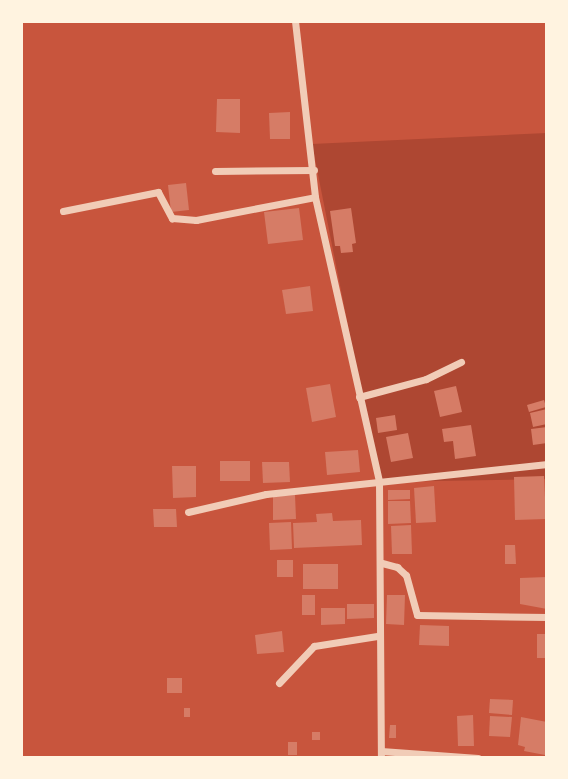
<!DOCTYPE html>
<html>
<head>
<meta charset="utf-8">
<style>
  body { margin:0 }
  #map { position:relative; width:568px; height:779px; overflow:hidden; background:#c8553d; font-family:Figtree,sans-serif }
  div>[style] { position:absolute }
  .green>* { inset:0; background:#ae4732 }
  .building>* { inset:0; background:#d67c66 }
  .minor>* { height:7px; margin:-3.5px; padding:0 3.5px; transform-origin:3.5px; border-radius:3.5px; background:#f1ccb7 }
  span { translate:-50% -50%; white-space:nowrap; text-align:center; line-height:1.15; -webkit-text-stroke:7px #fff3e0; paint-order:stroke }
  .frame { position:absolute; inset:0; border:23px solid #fff3e0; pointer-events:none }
</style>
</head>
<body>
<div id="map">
  <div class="green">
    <i style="clip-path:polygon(547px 133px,547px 479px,379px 482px,312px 144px)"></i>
  </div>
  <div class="building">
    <i style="clip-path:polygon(217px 99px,240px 99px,240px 133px,216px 132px)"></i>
    <i style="clip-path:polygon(290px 112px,290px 139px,270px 139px,269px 113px)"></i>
    <i style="clip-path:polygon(186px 183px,189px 210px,171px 212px,168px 185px)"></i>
    <i style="clip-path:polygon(299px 208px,303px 240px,268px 244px,264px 212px)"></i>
    <i style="clip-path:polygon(351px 208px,356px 243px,352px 244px,353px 252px,341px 253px,340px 246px,335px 246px,330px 211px)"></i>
    <i style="clip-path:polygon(310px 286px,313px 311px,286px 314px,282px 290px)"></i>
    <i style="clip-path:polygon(330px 384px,336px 417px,312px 422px,306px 388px)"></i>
    <i style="clip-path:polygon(456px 386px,462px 412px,440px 417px,434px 391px)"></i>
    <i style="clip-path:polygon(544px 400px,546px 407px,529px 412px,527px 405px)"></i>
    <i style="clip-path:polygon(547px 409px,547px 424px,533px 427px,530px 413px)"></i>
    <i style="clip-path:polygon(395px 415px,397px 430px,378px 433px,376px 418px)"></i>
    <i style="clip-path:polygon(471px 425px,476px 456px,455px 459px,453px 441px,444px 442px,442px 429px)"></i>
    <i style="clip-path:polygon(547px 427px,547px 443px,533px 445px,531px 429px)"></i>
    <i style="clip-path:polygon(408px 433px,413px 458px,391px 462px,386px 437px)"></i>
    <i style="clip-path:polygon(358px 450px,360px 472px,327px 475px,325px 452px)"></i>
    <i style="clip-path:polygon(220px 461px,250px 461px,250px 481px,220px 481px)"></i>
    <i style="clip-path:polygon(262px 462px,289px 462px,290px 482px,263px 483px)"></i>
    <i style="clip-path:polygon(172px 466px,196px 466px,196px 497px,173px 498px)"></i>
    <i style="clip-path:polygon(544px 476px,546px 519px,515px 520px,514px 477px)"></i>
    <i style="clip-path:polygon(434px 486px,436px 522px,416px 523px,414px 488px)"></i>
    <i style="clip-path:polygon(388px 490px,410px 490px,410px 499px,388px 500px)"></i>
    <i style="clip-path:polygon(295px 495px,296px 519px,273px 520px,273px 496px)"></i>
    <i style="clip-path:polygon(388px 501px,410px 501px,411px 523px,388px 524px)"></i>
    <i style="clip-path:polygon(153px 509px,176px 509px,177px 527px,154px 527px)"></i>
    <i style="clip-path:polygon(332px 513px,333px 521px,361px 520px,362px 545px,294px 548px,293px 523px,317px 522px,316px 514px)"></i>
    <i style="clip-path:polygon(291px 522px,292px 549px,270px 550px,269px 523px)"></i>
    <i style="clip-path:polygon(411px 525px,412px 554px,392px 554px,391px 526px)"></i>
    <i style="clip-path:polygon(505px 545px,515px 545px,516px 564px,505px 564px)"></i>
    <i style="clip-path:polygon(277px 560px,293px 560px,293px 577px,277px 577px)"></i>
    <i style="clip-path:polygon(303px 564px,338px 564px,338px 589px,303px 589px)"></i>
    <i style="clip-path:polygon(547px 577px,547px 609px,520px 604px,520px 578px)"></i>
    <i style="clip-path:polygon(302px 595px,315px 595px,315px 615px,302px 615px)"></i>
    <i style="clip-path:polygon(387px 595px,405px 595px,404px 625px,386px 624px)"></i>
    <i style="clip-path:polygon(347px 604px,374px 604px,374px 618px,347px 619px)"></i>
    <i style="clip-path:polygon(321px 608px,345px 608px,345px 624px,321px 625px)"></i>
    <i style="clip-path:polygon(420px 625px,449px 626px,449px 646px,419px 645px)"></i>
    <i style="clip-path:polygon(282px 631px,284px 652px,257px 654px,255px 635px)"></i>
    <i style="clip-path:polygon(537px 634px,547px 634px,547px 658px,537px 658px)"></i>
    <i style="clip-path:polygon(167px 678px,182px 678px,182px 693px,167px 693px)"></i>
    <i style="clip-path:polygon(490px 699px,513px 700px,512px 715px,489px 713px)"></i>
    <i style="clip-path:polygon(184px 708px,190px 708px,190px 717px,184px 717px)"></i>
    <i style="clip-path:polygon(473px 715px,474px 746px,458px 746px,457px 716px)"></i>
    <i style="clip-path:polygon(490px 716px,512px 717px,510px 737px,489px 736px)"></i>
    <i style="clip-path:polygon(521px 717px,547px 722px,545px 755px,524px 751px,525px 747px,518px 745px)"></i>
    <i style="clip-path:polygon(390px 725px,396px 725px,396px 738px,389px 738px)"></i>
    <i style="clip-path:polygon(312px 732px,320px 732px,320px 740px,312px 740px)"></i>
    <i style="clip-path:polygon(288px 742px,297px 742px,297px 755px,288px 755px)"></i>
  </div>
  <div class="minor">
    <i style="left:295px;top:21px;width:177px;rotate:83.5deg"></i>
    <i style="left:315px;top:197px;width:292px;rotate:77.3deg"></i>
    <i style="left:379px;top:482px;width:276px;rotate:89.6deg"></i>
    <i style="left:215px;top:171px;width:99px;rotate:-0.6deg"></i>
    <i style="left:63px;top:211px;width:97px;rotate:-11.3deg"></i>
    <i style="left:158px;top:192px;width:30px;rotate:62deg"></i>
    <i style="left:172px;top:218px;width:24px;rotate:5deg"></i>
    <i style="left:196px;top:220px;width:121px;rotate:-10.9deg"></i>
    <i style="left:359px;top:397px;width:69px;rotate:-15deg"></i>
    <i style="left:426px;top:379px;width:39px;rotate:-26deg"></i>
    <i style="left:188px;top:512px;width:80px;rotate:-13deg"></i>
    <i style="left:266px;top:494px;width:283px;rotate:-6.1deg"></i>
    <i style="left:382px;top:563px;width:16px;rotate:15deg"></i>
    <i style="left:397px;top:567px;width:12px;rotate:42deg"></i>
    <i style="left:406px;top:575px;width:41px;rotate:74.6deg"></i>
    <i style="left:417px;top:615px;width:130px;rotate:0.9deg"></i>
    <i style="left:279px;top:683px;width:51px;rotate:-46.6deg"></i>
    <i style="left:314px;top:646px;width:64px;rotate:-9deg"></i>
    <i style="left:381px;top:751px;width:97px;rotate:4.1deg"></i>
  </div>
  <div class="frame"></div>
</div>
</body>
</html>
